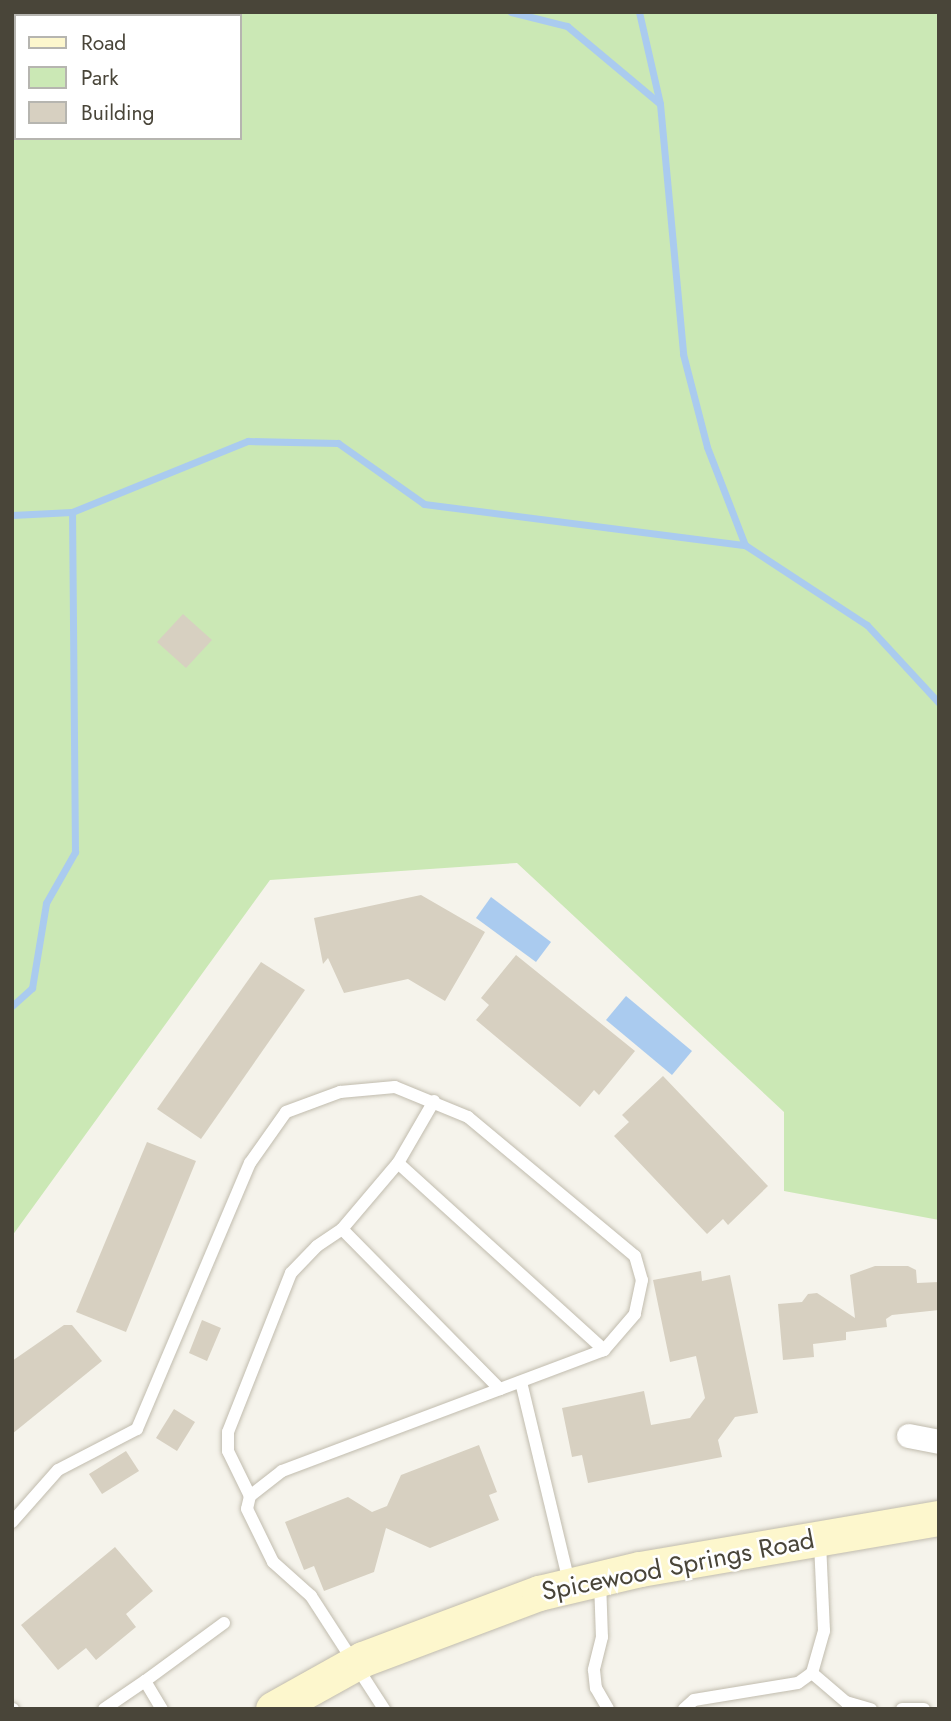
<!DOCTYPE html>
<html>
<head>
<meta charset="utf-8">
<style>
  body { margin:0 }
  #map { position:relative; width:951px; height:1721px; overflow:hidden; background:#f5f3eb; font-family:Jost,sans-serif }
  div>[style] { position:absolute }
  .green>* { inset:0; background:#cbe8b5 }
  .water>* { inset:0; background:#aacbef }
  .stream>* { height:7px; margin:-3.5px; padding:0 3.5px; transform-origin:3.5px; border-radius:3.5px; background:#aacbef }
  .building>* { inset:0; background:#d7d0c1 }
  .roads { filter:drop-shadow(0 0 2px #c1bcae) drop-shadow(0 0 2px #c1bcae) }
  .service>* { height:12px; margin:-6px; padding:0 6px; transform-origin:6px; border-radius:6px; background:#fff }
  .minor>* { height:24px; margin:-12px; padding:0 12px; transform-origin:12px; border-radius:12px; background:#fff }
  .secondary>* { height:35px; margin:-17.5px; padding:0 17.5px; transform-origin:17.5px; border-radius:17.5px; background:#fdf7cd }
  span { translate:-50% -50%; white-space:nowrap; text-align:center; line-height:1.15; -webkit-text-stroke:5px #fff; paint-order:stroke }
  .street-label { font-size:26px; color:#494539 }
  .frame { position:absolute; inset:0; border:14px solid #494539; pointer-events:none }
  .legend { position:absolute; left:14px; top:14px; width:228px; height:126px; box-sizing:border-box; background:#fff; border:2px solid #b6b5b0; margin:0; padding:9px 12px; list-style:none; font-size:21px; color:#494539 }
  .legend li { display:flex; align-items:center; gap:14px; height:35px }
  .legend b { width:35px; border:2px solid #b6b5b0 }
</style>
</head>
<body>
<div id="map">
  <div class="green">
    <i style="clip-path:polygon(evenodd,12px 12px,939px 12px,939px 1220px,784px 1191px,784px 1112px,517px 863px,270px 880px,12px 1236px,12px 12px,16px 16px,240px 16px,240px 138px,16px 138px,16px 16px)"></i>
  </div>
  <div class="water">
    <i style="clip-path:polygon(491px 897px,551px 942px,536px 962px,476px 918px)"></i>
    <i style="clip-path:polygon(626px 996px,692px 1051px,672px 1075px,606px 1020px)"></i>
  </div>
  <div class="stream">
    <i style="left:511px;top:12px;width:58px;rotate:14deg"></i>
    <i style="left:567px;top:26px;width:120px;rotate:39.9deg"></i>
    <i style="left:639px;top:12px;width:94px;rotate:77.1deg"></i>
    <i style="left:660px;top:104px;width:251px;rotate:84.7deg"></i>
    <i style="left:683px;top:354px;width:96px;rotate:75.5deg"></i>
    <i style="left:707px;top:447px;width:105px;rotate:68.8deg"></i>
    <i style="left:12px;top:515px;width:60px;rotate:-2.9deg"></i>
    <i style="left:72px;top:512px;width:190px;rotate:-22deg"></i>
    <i style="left:248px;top:441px;width:90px;rotate:1.3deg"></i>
    <i style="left:338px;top:443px;width:105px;rotate:35.3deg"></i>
    <i style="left:424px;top:504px;width:324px;rotate:7.3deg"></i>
    <i style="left:745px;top:545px;width:146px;rotate:33.3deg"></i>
    <i style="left:867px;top:625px;width:106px;rotate:47.3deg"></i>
    <i style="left:12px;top:1006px;width:27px;rotate:-42deg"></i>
    <i style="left:32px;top:988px;width:86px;rotate:-80.6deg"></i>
    <i style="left:46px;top:903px;width:59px;rotate:-60.4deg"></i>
    <i style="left:75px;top:852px;width:340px;rotate:-90.5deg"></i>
  </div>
  <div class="building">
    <i style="clip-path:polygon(183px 614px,212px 640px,186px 668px,157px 642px)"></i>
    <i style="clip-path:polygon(421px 895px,485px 932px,445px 1001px,408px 979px,344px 993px,328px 958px,323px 964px,314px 918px)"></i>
    <i style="clip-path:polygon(516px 955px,635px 1051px,599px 1095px,594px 1090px,580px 1107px,476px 1020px,489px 1005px,481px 998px)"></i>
    <i style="clip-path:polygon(261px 962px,305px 990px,201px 1139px,157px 1109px)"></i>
    <i style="clip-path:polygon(663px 1076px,768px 1186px,728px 1225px,723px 1219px,707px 1234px,614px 1136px,629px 1122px,622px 1115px)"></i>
    <i style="clip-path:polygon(147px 1142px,196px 1161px,126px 1332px,76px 1312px)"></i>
    <i style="clip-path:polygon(875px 1266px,908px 1266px,916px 1270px,917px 1283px,939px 1282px,939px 1310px,892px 1315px,886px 1319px,887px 1327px,846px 1332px,846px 1340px,813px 1344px,814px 1357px,783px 1360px,778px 1304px,802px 1302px,808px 1294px,817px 1293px,855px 1318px,850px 1275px)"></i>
    <i style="clip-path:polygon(701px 1271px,702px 1281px,730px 1275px,758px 1413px,735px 1417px,718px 1440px,722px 1457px,588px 1483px,582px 1455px,572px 1457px,562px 1408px,644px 1391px,651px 1425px,690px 1418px,705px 1398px,696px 1356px,670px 1362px,653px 1280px)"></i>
    <i style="clip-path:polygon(202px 1320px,221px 1328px,207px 1361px,189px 1353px)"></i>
    <i style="clip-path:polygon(64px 1325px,72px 1325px,102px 1361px,12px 1434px,12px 1361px)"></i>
    <i style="clip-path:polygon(174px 1409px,195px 1422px,177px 1451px,156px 1438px)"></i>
    <i style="clip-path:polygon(479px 1445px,497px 1492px,489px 1495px,499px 1520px,430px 1548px,386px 1528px,374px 1572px,324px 1591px,314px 1566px,304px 1570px,285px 1522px,348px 1497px,372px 1512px,387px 1506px,401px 1475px)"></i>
    <i style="clip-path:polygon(126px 1451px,139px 1471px,102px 1494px,89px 1474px)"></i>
    <i style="clip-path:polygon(115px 1547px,153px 1591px,126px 1614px,136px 1627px,96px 1660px,86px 1648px,58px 1670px,21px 1625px)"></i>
  </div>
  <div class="roads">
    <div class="service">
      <i style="left:434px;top:1101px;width:72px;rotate:120.1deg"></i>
      <i style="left:398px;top:1163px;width:87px;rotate:130.3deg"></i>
      <i style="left:342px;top:1229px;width:225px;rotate:45.4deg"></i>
      <i style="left:398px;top:1163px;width:278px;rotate:42.2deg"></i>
      <i style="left:521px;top:1382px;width:206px;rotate:76.5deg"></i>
      <i style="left:250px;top:1496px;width:50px;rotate:-116.1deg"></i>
      <i style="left:228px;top:1451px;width:19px;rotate:-90deg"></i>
      <i style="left:228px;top:1432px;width:171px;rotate:-68.4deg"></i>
      <i style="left:291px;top:1273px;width:37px;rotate:-46deg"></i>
      <i style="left:317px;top:1246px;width:30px;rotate:-34deg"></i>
      <i style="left:12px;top:1522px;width:69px;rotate:-48.5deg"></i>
      <i style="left:58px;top:1470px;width:89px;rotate:-27.4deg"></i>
      <i style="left:137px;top:1429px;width:289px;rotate:-67deg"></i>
      <i style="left:250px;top:1163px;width:62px;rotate:-54.8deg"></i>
      <i style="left:286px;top:1112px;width:58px;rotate:-20.3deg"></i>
      <i style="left:340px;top:1092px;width:55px;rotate:-5.2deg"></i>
      <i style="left:395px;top:1087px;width:79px;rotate:22.3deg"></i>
      <i style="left:468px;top:1117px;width:217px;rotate:39.8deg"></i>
      <i style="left:635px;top:1256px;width:25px;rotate:74deg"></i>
      <i style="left:642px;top:1280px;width:35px;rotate:102deg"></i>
      <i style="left:635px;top:1314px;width:48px;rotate:130.7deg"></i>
      <i style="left:604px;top:1350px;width:344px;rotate:159.4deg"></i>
      <i style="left:282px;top:1471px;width:41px;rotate:142deg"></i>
      <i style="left:250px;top:1496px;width:13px;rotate:103deg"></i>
      <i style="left:247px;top:1509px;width:59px;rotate:63.9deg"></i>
      <i style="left:273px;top:1562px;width:51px;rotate:41.8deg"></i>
      <i style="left:311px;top:1596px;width:135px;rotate:57.1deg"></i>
      <i style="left:600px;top:1581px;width:56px;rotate:88deg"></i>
      <i style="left:602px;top:1637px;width:34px;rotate:104deg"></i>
      <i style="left:594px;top:1670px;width:18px;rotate:84deg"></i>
      <i style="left:596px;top:1688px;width:24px;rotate:60deg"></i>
      <i style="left:812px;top:1673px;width:45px;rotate:40.5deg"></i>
      <i style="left:846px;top:1702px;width:26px;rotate:16deg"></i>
      <i style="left:145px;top:1681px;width:98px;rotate:-36.3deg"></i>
      <i style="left:12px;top:1709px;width:1px"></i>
      <i style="left:104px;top:1709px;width:50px;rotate:-34.3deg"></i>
      <i style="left:145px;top:1681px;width:33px;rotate:59deg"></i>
      <i style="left:684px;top:1709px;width:13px;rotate:-42deg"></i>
      <i style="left:694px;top:1700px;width:105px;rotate:-9.3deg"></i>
      <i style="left:798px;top:1683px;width:17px;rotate:-36deg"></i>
      <i style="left:812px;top:1673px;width:44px;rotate:-74.1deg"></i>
      <i style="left:824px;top:1631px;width:89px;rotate:-92.6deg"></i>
      <i style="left:902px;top:1709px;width:22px"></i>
    </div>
    <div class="minor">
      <i style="left:909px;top:1436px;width:31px;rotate:11deg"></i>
    </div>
    <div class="secondary">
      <i style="left:273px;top:1709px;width:103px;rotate:-29.1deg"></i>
      <i style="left:363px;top:1659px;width:188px;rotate:-20.6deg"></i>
      <i style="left:539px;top:1593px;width:104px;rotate:-13.4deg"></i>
      <i style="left:640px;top:1569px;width:303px;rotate:-9.7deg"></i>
    </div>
  </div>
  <div class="street-label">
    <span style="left:678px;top:1566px;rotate:-11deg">Spicewood Springs Road</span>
  </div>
  <div class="frame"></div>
  <ul class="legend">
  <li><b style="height:9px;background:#fdf7cd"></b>Road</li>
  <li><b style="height:19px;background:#cbe8b5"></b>Park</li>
  <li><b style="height:19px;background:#d7d0c1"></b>Building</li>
  </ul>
</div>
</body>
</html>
